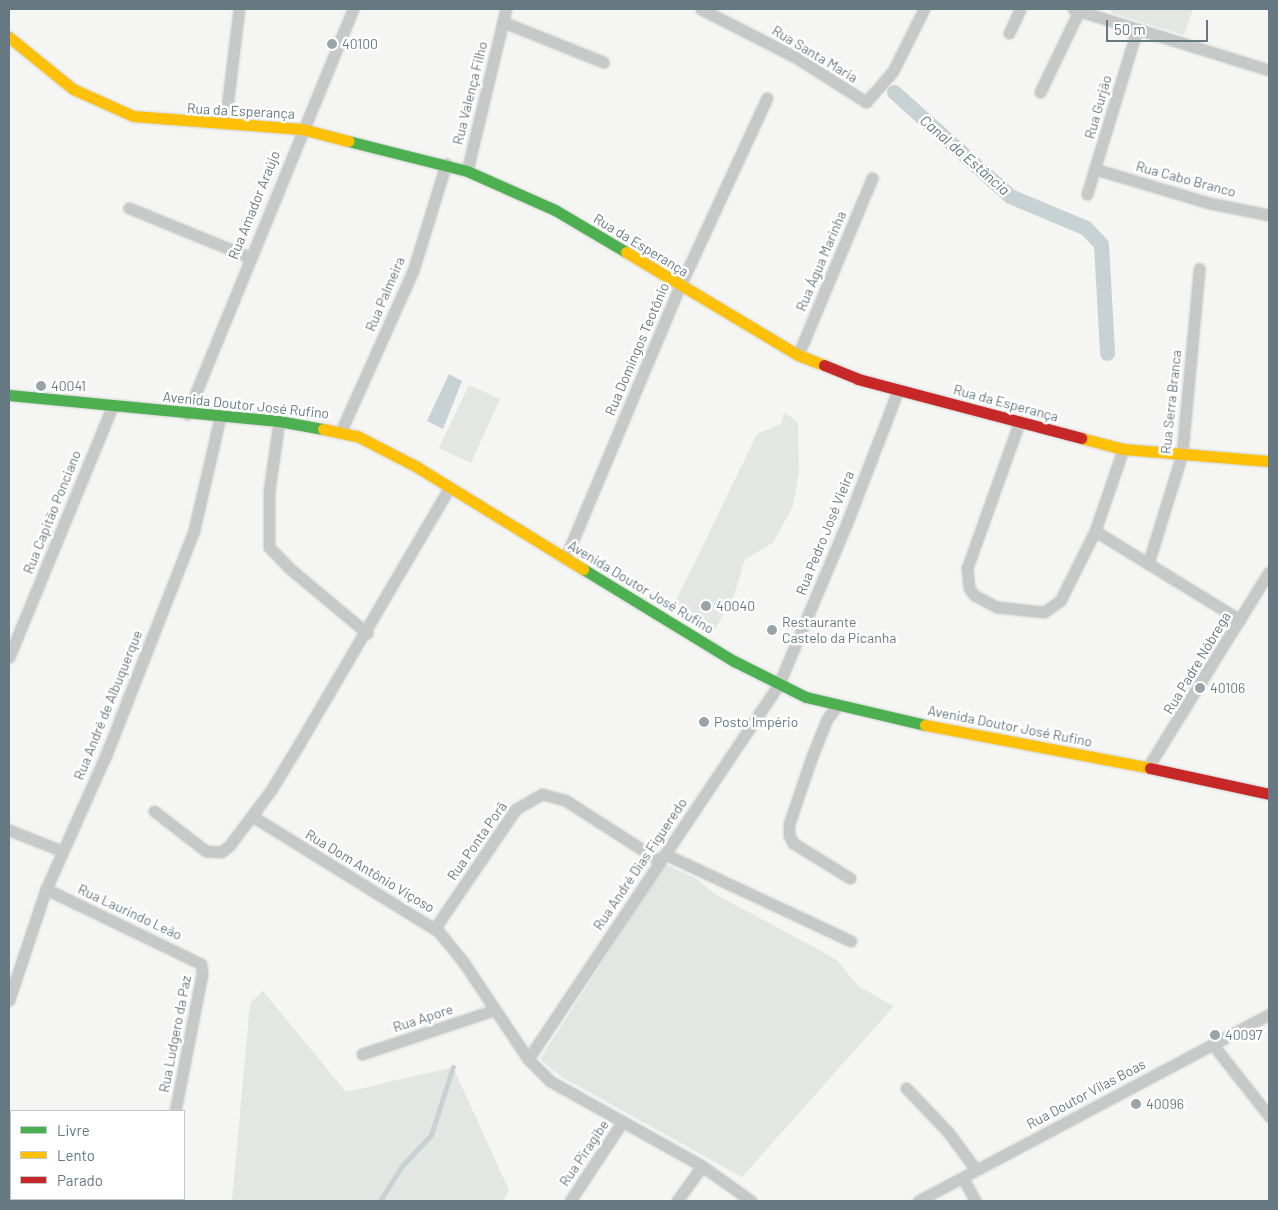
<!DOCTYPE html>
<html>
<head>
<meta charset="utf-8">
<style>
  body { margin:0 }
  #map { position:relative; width:1278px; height:1210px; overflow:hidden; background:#f5f5f3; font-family:Barlow,sans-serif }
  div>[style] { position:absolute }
  .green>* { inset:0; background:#e4e7e1 }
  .water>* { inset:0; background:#c8d1d3 }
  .stream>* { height:4.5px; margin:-2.25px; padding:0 2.25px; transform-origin:2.25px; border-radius:2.25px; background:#c8d1d3 }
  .canal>* { height:15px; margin:-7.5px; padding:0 7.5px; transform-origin:7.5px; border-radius:7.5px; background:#c8d1d3 }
  .roads { filter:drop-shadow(0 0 1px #d1d3d3) drop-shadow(0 0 1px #d1d3d3) }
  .street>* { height:11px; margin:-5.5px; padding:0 5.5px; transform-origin:5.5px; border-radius:5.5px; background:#c7c9c8 }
  .fast>* { height:11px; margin:-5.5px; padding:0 5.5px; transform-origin:5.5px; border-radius:5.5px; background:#4caf50 }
  .slow>* { height:11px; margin:-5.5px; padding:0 5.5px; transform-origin:5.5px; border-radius:5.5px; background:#ffc107 }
  .jam>* { height:11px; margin:-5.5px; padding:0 5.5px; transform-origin:5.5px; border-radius:5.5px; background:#c62828 }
  .dots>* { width:14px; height:14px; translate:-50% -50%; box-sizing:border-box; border:2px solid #fff; border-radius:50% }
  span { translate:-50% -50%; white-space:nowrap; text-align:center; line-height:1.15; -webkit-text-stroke:5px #fff; paint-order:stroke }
  .poi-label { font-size:14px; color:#667982 }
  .left { translate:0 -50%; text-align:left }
  .street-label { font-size:14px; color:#667982 }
  .water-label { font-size:15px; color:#627a7f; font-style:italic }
  .frame { position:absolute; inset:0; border:10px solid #667982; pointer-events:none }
  .legend { position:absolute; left:10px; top:1110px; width:175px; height:90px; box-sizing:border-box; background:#fff; border:1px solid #c2c9cd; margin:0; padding:6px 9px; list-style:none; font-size:15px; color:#667982 }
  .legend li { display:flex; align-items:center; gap:10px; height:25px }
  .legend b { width:25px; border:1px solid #c2c9cd }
  .scale { position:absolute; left:1106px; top:20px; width:102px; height:22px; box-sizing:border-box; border:2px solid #667982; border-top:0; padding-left:6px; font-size:15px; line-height:18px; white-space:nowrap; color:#667982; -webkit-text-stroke:4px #fff; paint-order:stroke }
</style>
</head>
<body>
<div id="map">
  <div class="green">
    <i style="clip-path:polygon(1109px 9px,1193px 9px,1184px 35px,1112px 13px)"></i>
    <i style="clip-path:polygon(469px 385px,500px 399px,471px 463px,439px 448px)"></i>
    <i style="clip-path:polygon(784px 412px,798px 422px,799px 471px,793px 506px,773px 543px,745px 559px,735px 593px,713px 633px,672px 609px,757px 434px,781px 424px)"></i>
    <i style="clip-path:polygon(665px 864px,695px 878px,715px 894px,823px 952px,838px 961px,858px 986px,894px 1006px,742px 1177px,560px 1076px,540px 1059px)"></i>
    <i style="clip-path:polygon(263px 991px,346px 1092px,453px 1067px,509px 1190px,503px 1201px,232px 1201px,250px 1003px)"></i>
  </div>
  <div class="water">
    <i style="clip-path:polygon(449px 374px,462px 381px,443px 429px,427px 421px)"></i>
  </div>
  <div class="stream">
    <i style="left:380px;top:1201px;width:40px;rotate:-58deg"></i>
    <i style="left:401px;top:1167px;width:44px;rotate:-46.8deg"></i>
    <i style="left:431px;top:1135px;width:71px;rotate:-72.1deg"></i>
  </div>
  <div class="canal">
    <i style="left:894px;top:92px;width:156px;rotate:41.9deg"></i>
    <i style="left:1010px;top:196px;width:82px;rotate:22.8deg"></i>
    <i style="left:1086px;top:228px;width:22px;rotate:47deg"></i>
    <i style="left:1101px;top:244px;width:109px;rotate:86.8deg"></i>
  </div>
  <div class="roads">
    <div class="street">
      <i style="left:701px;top:9px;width:108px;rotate:27deg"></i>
      <i style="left:797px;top:58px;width:82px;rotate:32.5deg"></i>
      <i style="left:866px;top:102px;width:41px;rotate:-48.9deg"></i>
      <i style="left:893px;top:71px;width:69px;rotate:-63.4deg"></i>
      <i style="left:1073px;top:9px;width:205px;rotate:17.3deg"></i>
      <i style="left:503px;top:22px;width:108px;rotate:21.8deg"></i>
      <i style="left:1009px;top:33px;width:26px;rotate:-65deg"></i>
      <i style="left:1040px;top:92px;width:90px;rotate:-64.3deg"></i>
      <i style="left:225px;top:123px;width:115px;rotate:-83deg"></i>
      <i style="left:1095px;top:169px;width:119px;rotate:16.6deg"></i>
      <i style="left:1209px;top:203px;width:61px;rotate:11.3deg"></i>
      <i style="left:467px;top:171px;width:167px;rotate:-76.5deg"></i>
      <i style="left:1087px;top:194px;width:172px;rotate:-73.1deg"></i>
      <i style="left:129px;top:208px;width:130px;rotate:22.2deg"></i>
      <i style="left:798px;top:355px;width:192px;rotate:-67.3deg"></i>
      <i style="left:187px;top:414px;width:438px;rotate:-67.7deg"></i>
      <i style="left:279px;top:421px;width:71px;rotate:98.1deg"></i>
      <i style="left:269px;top:491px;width:56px;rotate:90deg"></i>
      <i style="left:269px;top:547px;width:28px;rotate:46deg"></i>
      <i style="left:288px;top:567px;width:103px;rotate:39.9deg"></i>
      <i style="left:1019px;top:423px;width:154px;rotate:109.7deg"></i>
      <i style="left:967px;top:568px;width:20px;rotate:84deg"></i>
      <i style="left:969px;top:588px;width:9px;rotate:54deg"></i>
      <i style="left:974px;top:595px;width:26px;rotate:28deg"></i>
      <i style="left:997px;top:607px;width:47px;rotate:6.1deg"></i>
      <i style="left:1044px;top:612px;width:19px;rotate:-35deg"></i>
      <i style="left:1060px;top:601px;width:78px;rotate:-63.4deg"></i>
      <i style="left:1095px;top:531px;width:87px;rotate:-71.1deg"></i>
      <i style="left:341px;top:431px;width:175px;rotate:-65.8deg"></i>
      <i style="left:413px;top:271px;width:112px;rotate:-72.9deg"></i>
      <i style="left:1095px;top:531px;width:170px;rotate:31.5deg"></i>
      <i style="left:565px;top:559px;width:296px;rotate:-67.2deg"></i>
      <i style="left:680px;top:286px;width:207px;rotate:-65.2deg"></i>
      <i style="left:1148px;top:564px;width:115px;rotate:-72.8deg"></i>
      <i style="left:1182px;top:454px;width:186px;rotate:-84.7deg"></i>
      <i style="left:9px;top:657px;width:270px;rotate:-67.6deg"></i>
      <i style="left:837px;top:706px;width:16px;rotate:128deg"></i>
      <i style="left:827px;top:719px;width:40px;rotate:112deg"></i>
      <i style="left:812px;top:756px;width:72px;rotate:108.7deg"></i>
      <i style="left:789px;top:824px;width:11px;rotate:90deg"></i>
      <i style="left:789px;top:835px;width:9px;rotate:63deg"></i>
      <i style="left:793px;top:843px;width:67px;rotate:31.6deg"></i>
      <i style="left:1148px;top:767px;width:229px;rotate:-58.2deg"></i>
      <i style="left:154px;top:811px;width:66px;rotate:37.6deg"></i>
      <i style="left:206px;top:851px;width:15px;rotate:4deg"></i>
      <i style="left:221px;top:852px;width:10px;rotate:-37deg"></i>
      <i style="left:229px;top:846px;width:70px;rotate:-53.1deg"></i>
      <i style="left:271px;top:790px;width:54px;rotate:-58.7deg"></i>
      <i style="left:299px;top:744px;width:297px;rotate:-59.6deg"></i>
      <i style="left:252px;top:816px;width:220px;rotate:31.8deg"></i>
      <i style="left:439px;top:932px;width:40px;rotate:51deg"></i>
      <i style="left:464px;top:963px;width:115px;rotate:56.3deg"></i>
      <i style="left:528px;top:1059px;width:31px;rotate:45deg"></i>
      <i style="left:550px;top:1081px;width:174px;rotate:29.2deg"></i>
      <i style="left:702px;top:1166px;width:60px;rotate:35.5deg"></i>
      <i style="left:9px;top:830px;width:57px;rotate:21.6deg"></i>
      <i style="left:665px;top:854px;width:205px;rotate:25.1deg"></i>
      <i style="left:46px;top:889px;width:172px;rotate:25.8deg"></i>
      <i style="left:201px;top:964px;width:10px;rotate:84deg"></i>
      <i style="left:202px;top:974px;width:140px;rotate:101.1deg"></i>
      <i style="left:435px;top:928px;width:144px;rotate:-55.8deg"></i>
      <i style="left:516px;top:809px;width:30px;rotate:-30deg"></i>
      <i style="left:542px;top:794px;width:24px;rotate:15deg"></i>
      <i style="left:565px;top:800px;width:113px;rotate:32.7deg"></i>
      <i style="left:9px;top:1000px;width:117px;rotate:-71.6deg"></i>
      <i style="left:46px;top:889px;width:147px;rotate:-65.9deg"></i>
      <i style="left:106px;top:755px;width:242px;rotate:-68.6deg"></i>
      <i style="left:194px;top:530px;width:116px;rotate:-77deg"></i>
      <i style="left:1213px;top:1045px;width:90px;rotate:51.7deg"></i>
      <i style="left:362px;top:1054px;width:139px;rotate:-18.4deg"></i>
      <i style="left:528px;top:1059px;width:449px;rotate:-56.2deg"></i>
      <i style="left:778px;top:686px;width:175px;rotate:-67.1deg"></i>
      <i style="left:846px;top:525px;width:145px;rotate:-68.9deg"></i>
      <i style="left:906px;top:1088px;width:61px;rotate:46.3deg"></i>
      <i style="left:948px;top:1132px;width:47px;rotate:53.6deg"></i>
      <i style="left:9px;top:1125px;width:2px;rotate:27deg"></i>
      <i style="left:963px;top:1178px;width:26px;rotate:62deg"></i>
      <i style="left:570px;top:1201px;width:95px;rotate:-56.6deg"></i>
      <i style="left:677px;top:1201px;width:43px;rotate:-54.5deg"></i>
      <i style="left:918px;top:1201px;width:398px;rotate:-28deg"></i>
    </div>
    <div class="fast">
      <i style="left:348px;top:141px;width:123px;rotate:14.1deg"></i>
      <i style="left:467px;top:171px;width:96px;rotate:23.9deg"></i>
      <i style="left:555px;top:210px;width:82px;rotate:30.6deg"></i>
      <i style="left:9px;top:395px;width:271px;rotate:5.5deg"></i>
      <i style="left:279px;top:421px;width:45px;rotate:10.3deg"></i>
      <i style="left:583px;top:569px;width:177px;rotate:31.4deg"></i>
      <i style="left:734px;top:661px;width:80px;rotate:26.6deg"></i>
      <i style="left:806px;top:697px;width:122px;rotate:13.2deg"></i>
    </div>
    <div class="slow">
      <i style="left:9px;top:37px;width:82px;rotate:39.1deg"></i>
      <i style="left:73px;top:89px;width:66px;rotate:24.2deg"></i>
      <i style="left:133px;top:116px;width:169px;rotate:4.4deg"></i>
      <i style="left:302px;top:129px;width:48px;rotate:14.6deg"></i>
      <i style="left:626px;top:252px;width:200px;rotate:30.9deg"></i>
      <i style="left:798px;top:355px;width:28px;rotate:21deg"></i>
      <i style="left:323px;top:429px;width:35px;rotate:12deg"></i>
      <i style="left:357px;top:436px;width:68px;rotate:27.3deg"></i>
      <i style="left:417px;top:467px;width:195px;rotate:31.6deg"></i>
      <i style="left:1081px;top:438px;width:43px;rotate:14.7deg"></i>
      <i style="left:1123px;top:449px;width:146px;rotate:4.7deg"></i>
      <i style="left:925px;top:725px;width:229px;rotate:10.8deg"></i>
    </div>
    <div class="jam">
      <i style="left:824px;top:365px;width:37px;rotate:22deg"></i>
      <i style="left:858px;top:379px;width:231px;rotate:14.8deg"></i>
      <i style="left:1150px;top:768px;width:122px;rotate:12.3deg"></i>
    </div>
  </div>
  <div class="dots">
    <i style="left:332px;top:44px;background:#98a4aa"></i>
    <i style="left:41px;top:386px;background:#98a4aa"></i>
    <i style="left:706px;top:606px;background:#98a4aa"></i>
    <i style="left:772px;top:630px;background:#98a4aa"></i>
    <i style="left:1200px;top:688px;background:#98a4aa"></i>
    <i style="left:704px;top:722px;background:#98a4aa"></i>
    <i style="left:1215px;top:1035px;background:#98a4aa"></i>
    <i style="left:1136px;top:1104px;background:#98a4aa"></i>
  </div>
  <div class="poi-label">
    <span class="left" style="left:342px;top:44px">40100</span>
    <span class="left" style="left:51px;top:386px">40041</span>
    <span class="left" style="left:716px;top:606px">40040</span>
    <span class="left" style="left:782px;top:630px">Restaurante<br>Castelo da Picanha</span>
    <span class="left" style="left:1210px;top:688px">40106</span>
    <span class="left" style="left:714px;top:722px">Posto Império</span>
    <span class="left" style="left:1225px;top:1035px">40097</span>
    <span class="left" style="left:1146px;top:1104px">40096</span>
  </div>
  <div class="street-label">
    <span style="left:815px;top:54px;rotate:31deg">Rua Santa Maria</span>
    <span style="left:470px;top:93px;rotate:-76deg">Rua Valença Filho</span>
    <span style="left:1098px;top:107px;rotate:-74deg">Rua Gurjão</span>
    <span style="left:241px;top:111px;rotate:3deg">Rua da Esperança</span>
    <span style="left:1186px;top:179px;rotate:15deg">Rua Cabo Branco</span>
    <span style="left:254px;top:205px;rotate:-68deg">Rua Amador Araújo</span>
    <span style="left:641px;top:245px;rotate:31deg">Rua da Esperança</span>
    <span style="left:821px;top:261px;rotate:-67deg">Rua Água Marinha</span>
    <span style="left:385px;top:294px;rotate:-67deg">Rua Palmeira</span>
    <span style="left:637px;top:349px;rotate:-67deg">Rua Domingos Teotônio</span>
    <span style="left:1171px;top:402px;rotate:-84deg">Rua Serra Branca</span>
    <span style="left:1006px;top:403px;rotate:15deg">Rua da Esperança</span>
    <span style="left:246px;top:405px;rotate:6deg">Avenida Doutor José Rufino</span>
    <span style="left:52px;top:512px;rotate:-68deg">Rua Capitão Ponciano</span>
    <span style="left:825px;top:533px;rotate:-68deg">Rua Pedro José Vieira</span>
    <span style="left:641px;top:587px;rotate:31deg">Avenida Doutor José Rufino</span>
    <span style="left:1197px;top:663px;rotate:-59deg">Rua Padre Nóbrega</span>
    <span style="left:108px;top:705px;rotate:-68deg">Rua André de Albuquerque</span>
    <span style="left:1010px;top:726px;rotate:11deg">Avenida Doutor José Rufino</span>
    <span style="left:477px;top:841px;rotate:-55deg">Rua Ponta Porã</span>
    <span style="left:640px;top:864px;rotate:-56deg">Rua André Dias Figueredo</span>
    <span style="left:370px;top:871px;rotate:31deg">Rua Dom Antônio Viçoso</span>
    <span style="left:130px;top:912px;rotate:25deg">Rua Laurindo Leão</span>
    <span style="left:423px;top:1018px;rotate:-18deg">Rua Apore</span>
    <span style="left:175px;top:1034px;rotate:-79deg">Rua Ludgero da Paz</span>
    <span style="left:1086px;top:1094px;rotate:-28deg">Rua Doutor Vilas Boas</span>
    <span style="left:584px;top:1153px;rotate:-56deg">Rua Piragibe</span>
  </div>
  <div class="water-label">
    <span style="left:965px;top:155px;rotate:41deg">Canal da Estância</span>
  </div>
  <div class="frame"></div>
  <ul class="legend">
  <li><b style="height:6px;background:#4caf50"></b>Livre</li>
  <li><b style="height:6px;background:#ffc107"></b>Lento</li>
  <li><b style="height:6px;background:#c62828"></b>Parado</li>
  </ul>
  <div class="scale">50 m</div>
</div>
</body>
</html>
